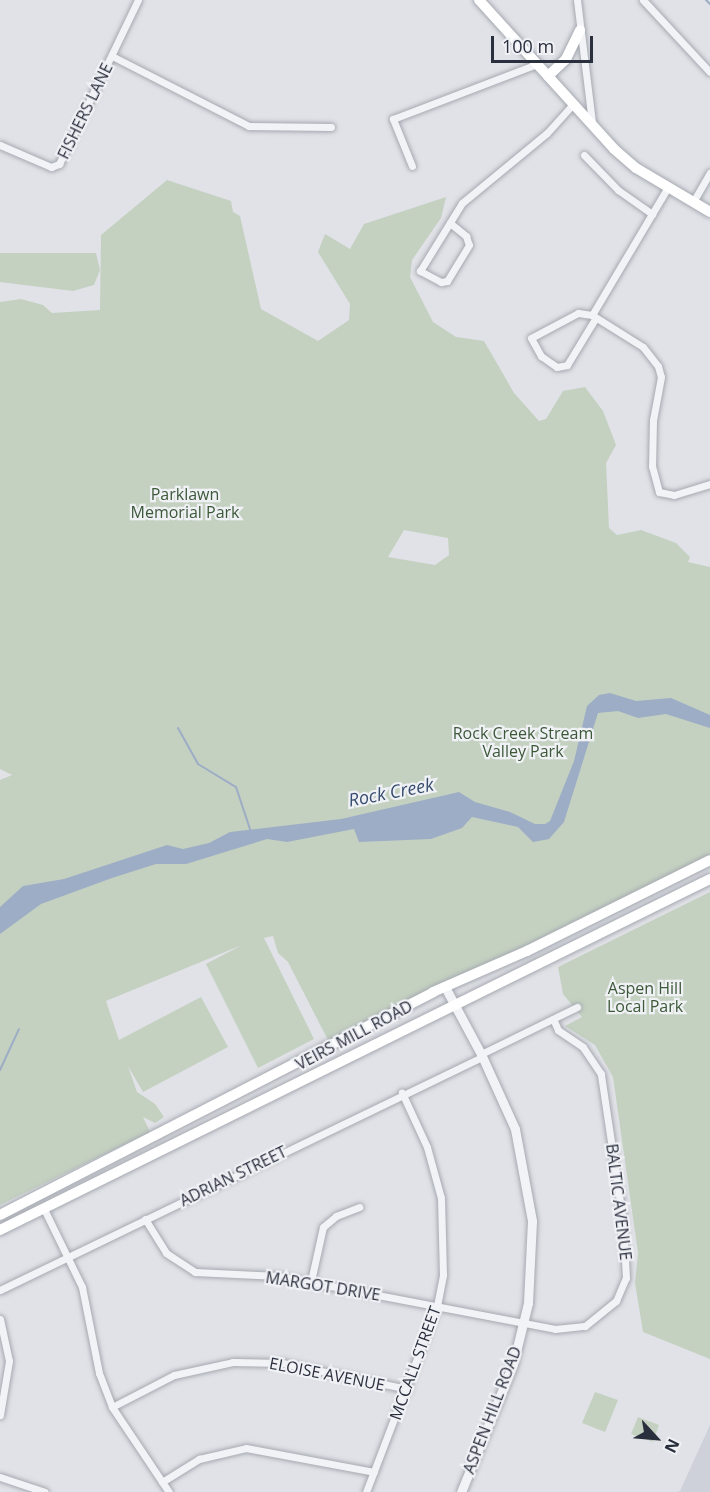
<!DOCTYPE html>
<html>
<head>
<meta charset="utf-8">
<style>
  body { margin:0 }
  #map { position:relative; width:710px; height:1492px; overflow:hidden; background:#e0e2e7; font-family:"Open Sans",sans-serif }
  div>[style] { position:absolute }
  .built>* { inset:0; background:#ced1d9 }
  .green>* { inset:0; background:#c4d1c1 }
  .water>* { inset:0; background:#9dadc5 }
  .stream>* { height:2px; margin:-1px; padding:0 1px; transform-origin:1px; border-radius:1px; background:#9dadc5 }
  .roads { filter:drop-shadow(0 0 2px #a6a9b1) drop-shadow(0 0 2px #a6a9b1) }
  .minor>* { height:7px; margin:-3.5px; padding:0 3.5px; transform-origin:3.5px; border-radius:3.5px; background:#f2f3f6 }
  .tertiary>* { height:9px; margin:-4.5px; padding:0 4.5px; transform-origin:4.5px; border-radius:4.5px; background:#f2f3f6 }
  .secondary>* { height:10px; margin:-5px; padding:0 5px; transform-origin:5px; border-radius:5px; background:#fff }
  .primary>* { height:10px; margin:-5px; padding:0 5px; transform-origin:5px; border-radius:5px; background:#fff }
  span { translate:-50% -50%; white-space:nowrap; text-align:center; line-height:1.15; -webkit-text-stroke:4.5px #eff1f5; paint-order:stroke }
  .street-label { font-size:16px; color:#2a2f3d }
  .park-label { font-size:16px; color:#3c5838 }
  .water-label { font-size:18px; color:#374c6e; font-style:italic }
  .north { position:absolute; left:626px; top:1408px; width:60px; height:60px; -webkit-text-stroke:4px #eff1f5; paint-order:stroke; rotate:116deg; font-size:16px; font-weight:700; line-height:24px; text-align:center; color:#2a2f3d }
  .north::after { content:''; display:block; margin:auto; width:21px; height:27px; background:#2a2f3d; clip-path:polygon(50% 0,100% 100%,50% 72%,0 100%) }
  .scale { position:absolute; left:491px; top:36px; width:102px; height:27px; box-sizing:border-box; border:3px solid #2a2f3d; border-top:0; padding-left:8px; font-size:18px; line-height:21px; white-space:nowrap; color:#2a2f3d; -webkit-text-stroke:4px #eff1f5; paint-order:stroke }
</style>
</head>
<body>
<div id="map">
  <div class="built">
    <i style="clip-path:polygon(710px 1425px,710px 1492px,677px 1492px,680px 1491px)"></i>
  </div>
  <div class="green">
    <i style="clip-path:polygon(evenodd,167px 180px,231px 201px,233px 212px,240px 216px,261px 309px,318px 341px,349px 320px,350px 304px,318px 252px,325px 234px,350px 249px,364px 224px,446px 197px,441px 218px,412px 260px,410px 277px,433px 322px,456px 337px,484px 341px,514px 393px,539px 421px,546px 419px,563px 391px,585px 387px,603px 411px,616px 445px,606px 463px,609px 528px,617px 535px,641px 530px,676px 543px,690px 557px,688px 562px,710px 567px,710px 857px,330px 1044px,288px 962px,278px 953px,273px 936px,264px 938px,314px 1039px,258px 1068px,206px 964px,242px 945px,106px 1001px,119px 1040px,201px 997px,228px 1047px,143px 1092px,128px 1066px,137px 1092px,155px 1104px,164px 1117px,155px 1123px,143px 1117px,150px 1132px,0 1205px,0 780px,12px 775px,0 769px,0 302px,21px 299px,43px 305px,52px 313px,100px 310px,101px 235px,167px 180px,404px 530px,448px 538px,449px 555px,435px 565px,388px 557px,404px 530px)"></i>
    <i style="clip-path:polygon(0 253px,96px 253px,100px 270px,94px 285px,73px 291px,0 282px)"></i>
    <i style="clip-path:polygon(710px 892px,710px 1359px,643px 1332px,635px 1283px,638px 1253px,613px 1077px,595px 1045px,565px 1026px,582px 1017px,563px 994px,558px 967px)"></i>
    <i style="clip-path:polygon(595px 1392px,618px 1400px,605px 1432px,582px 1423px)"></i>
    <i style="clip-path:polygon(638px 1417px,659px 1425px,653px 1442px,631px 1434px)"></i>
  </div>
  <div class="water">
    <i style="clip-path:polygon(610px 693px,636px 701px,671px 698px,710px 715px,710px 728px,666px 714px,638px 718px,618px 711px,598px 713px,564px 822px,549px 839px,533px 842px,518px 827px,472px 817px,462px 828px,431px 839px,359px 842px,354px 829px,287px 842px,267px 839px,186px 864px,156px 864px,112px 878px,41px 904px,0 934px,0 907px,23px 886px,64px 879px,167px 845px,183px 849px,209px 843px,230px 832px,341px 819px,459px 792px,475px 802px,510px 812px,535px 824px,545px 824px,550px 821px,574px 761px,587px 706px,599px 695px)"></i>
  </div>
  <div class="stream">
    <i style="left:706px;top:0;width:6px;rotate:45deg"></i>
    <i style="left:178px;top:728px;width:41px;rotate:60.9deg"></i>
    <i style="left:198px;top:764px;width:44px;rotate:31.2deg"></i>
    <i style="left:236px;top:787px;width:47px;rotate:71.6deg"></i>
    <i style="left:0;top:1070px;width:45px;rotate:-65.1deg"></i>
  </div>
  <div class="roads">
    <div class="minor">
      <i style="left:577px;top:0;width:123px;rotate:83deg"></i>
      <i style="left:643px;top:0;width:98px;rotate:47.1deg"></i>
      <i style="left:112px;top:56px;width:154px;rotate:27.1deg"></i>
      <i style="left:249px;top:126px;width:82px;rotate:0.7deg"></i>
      <i style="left:0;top:145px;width:56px;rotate:23.3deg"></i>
      <i style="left:51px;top:167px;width:9px;rotate:-21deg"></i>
      <i style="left:59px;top:164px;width:182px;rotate:-64.3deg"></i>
      <i style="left:584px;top:155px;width:49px;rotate:45.8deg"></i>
      <i style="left:618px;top:190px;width:42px;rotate:35.2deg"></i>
      <i style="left:412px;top:166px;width:51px;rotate:-112deg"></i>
      <i style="left:393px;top:119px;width:154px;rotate:-20.9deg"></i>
      <i style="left:693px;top:202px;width:34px;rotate:-60deg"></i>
      <i style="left:450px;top:223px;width:21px;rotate:39deg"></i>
      <i style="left:466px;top:236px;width:9px;rotate:72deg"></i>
      <i style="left:469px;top:245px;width:42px;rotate:121.4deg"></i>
      <i style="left:447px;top:281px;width:6px;rotate:171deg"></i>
      <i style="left:441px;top:282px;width:24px;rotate:-152deg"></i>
      <i style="left:420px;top:271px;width:80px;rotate:-58.3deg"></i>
      <i style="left:462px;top:203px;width:110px;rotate:-39.5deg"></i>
      <i style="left:547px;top:133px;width:39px;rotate:-48deg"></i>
      <i style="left:592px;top:315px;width:60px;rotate:32.1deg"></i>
      <i style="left:643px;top:347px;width:24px;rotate:52deg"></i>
      <i style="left:658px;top:366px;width:11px;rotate:75deg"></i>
      <i style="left:661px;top:377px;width:44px;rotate:100.5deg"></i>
      <i style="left:653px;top:420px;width:46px;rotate:91.2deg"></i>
      <i style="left:652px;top:466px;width:27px;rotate:75deg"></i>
      <i style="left:659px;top:492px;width:15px;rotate:11deg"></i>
      <i style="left:674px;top:495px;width:38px;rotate:-17deg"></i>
      <i style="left:592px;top:315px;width:14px;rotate:-172deg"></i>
      <i style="left:578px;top:313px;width:53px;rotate:152deg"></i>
      <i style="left:531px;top:338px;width:21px;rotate:61deg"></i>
      <i style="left:541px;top:356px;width:19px;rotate:35deg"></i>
      <i style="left:557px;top:367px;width:10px;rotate:-11deg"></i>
      <i style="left:567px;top:365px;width:54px;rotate:-58.7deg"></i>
      <i style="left:592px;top:315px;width:149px;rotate:-59.3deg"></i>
      <i style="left:481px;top:1054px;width:107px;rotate:-26.1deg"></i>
      <i style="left:44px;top:1209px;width:87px;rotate:64deg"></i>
      <i style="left:82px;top:1287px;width:88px;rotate:78.8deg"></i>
      <i style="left:99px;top:1373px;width:36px;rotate:69deg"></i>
      <i style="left:112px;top:1407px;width:102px;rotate:56.2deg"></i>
      <i style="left:145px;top:1219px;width:40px;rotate:58deg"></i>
      <i style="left:166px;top:1253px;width:35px;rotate:33deg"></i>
      <i style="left:195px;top:1272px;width:83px;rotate:2.8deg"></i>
      <i style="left:278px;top:1276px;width:282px;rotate:10.8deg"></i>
      <i style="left:555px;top:1329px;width:30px;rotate:-6deg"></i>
      <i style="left:585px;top:1326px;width:40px;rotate:-39deg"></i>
      <i style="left:616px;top:1301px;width:25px;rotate:-67deg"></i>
      <i style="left:626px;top:1278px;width:56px;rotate:-93.1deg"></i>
      <i style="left:623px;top:1222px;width:150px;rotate:-98.5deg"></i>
      <i style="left:601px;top:1074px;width:32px;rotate:-124deg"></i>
      <i style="left:583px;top:1047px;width:30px;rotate:-146deg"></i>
      <i style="left:558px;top:1030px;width:12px;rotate:-114deg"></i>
      <i style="left:311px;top:1281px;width:55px;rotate:-77.5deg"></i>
      <i style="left:323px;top:1227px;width:17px;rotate:-40deg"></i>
      <i style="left:336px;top:1216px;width:25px;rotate:-21deg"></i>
      <i style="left:0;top:1290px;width:535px;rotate:-25.8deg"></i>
      <i style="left:0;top:1319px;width:43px;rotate:77.9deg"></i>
      <i style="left:9px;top:1361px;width:55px;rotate:99.5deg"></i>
      <i style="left:112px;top:1407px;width:70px;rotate:-27.3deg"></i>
      <i style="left:174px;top:1375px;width:60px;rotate:-12.4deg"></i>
      <i style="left:233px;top:1362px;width:49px;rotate:1.2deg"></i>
      <i style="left:282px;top:1363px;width:128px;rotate:11.7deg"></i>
      <i style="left:0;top:1477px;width:47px;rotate:18.4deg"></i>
      <i style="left:162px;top:1482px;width:44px;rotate:-31.9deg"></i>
      <i style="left:199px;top:1459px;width:48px;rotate:-13.2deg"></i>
      <i style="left:246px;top:1448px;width:130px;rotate:10.6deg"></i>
      <i style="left:366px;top:1492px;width:199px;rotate:-69.1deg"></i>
      <i style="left:437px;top:1306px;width:32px;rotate:-79deg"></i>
      <i style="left:443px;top:1275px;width:77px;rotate:-91.5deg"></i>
      <i style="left:441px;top:1198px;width:53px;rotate:-105.4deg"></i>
      <i style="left:427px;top:1147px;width:60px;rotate:-114.8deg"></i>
    </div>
    <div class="tertiary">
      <i style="left:445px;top:987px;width:76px;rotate:61.8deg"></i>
      <i style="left:481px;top:1054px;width:82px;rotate:65.6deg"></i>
      <i style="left:515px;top:1129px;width:94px;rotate:79.5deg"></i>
      <i style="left:532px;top:1221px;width:82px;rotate:92.8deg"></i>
      <i style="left:528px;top:1303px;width:63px;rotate:103.8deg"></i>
      <i style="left:513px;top:1364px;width:138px;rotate:112.1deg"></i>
    </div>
    <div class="secondary">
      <i style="left:479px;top:0;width:201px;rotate:47.8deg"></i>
      <i style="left:614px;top:149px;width:29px;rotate:41deg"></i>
      <i style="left:636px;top:168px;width:86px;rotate:30.7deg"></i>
      <i style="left:548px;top:76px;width:25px;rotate:-43deg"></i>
      <i style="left:566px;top:59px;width:32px;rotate:-64deg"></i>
    </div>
    <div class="primary">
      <i style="left:0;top:1215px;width:487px;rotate:-27.2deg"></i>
      <i style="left:433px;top:992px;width:103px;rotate:-23.6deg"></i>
      <i style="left:527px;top:951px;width:204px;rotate:-26.4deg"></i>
      <i style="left:0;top:1230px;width:792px;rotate:-26.31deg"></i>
    </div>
  </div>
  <div class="street-label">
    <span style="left:85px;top:111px;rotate:-64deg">FISHERS LANE</span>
    <span style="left:354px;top:1035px;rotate:-28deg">VEIRS MILL ROAD</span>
    <span style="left:233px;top:1176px;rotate:-26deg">ADRIAN STREET</span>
    <span style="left:619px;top:1202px;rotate:83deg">BALTIC AVENUE</span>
    <span style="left:323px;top:1286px;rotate:9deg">MARGOT DRIVE</span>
    <span style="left:415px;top:1363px;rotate:-70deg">MCCALL STREET</span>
    <span style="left:327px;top:1374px;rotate:11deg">ELOISE AVENUE</span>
    <span style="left:492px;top:1410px;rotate:-69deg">ASPEN HILL ROAD</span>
  </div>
  <div class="park-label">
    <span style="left:185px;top:503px">Parklawn<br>Memorial Park</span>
    <span style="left:523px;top:742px">Rock Creek Stream<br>Valley Park</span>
    <span style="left:645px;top:997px">Aspen Hill<br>Local Park</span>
  </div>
  <div class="water-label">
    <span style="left:391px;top:792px;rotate:-11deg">Rock Creek</span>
  </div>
  <div class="north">N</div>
  <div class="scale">100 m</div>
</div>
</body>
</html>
